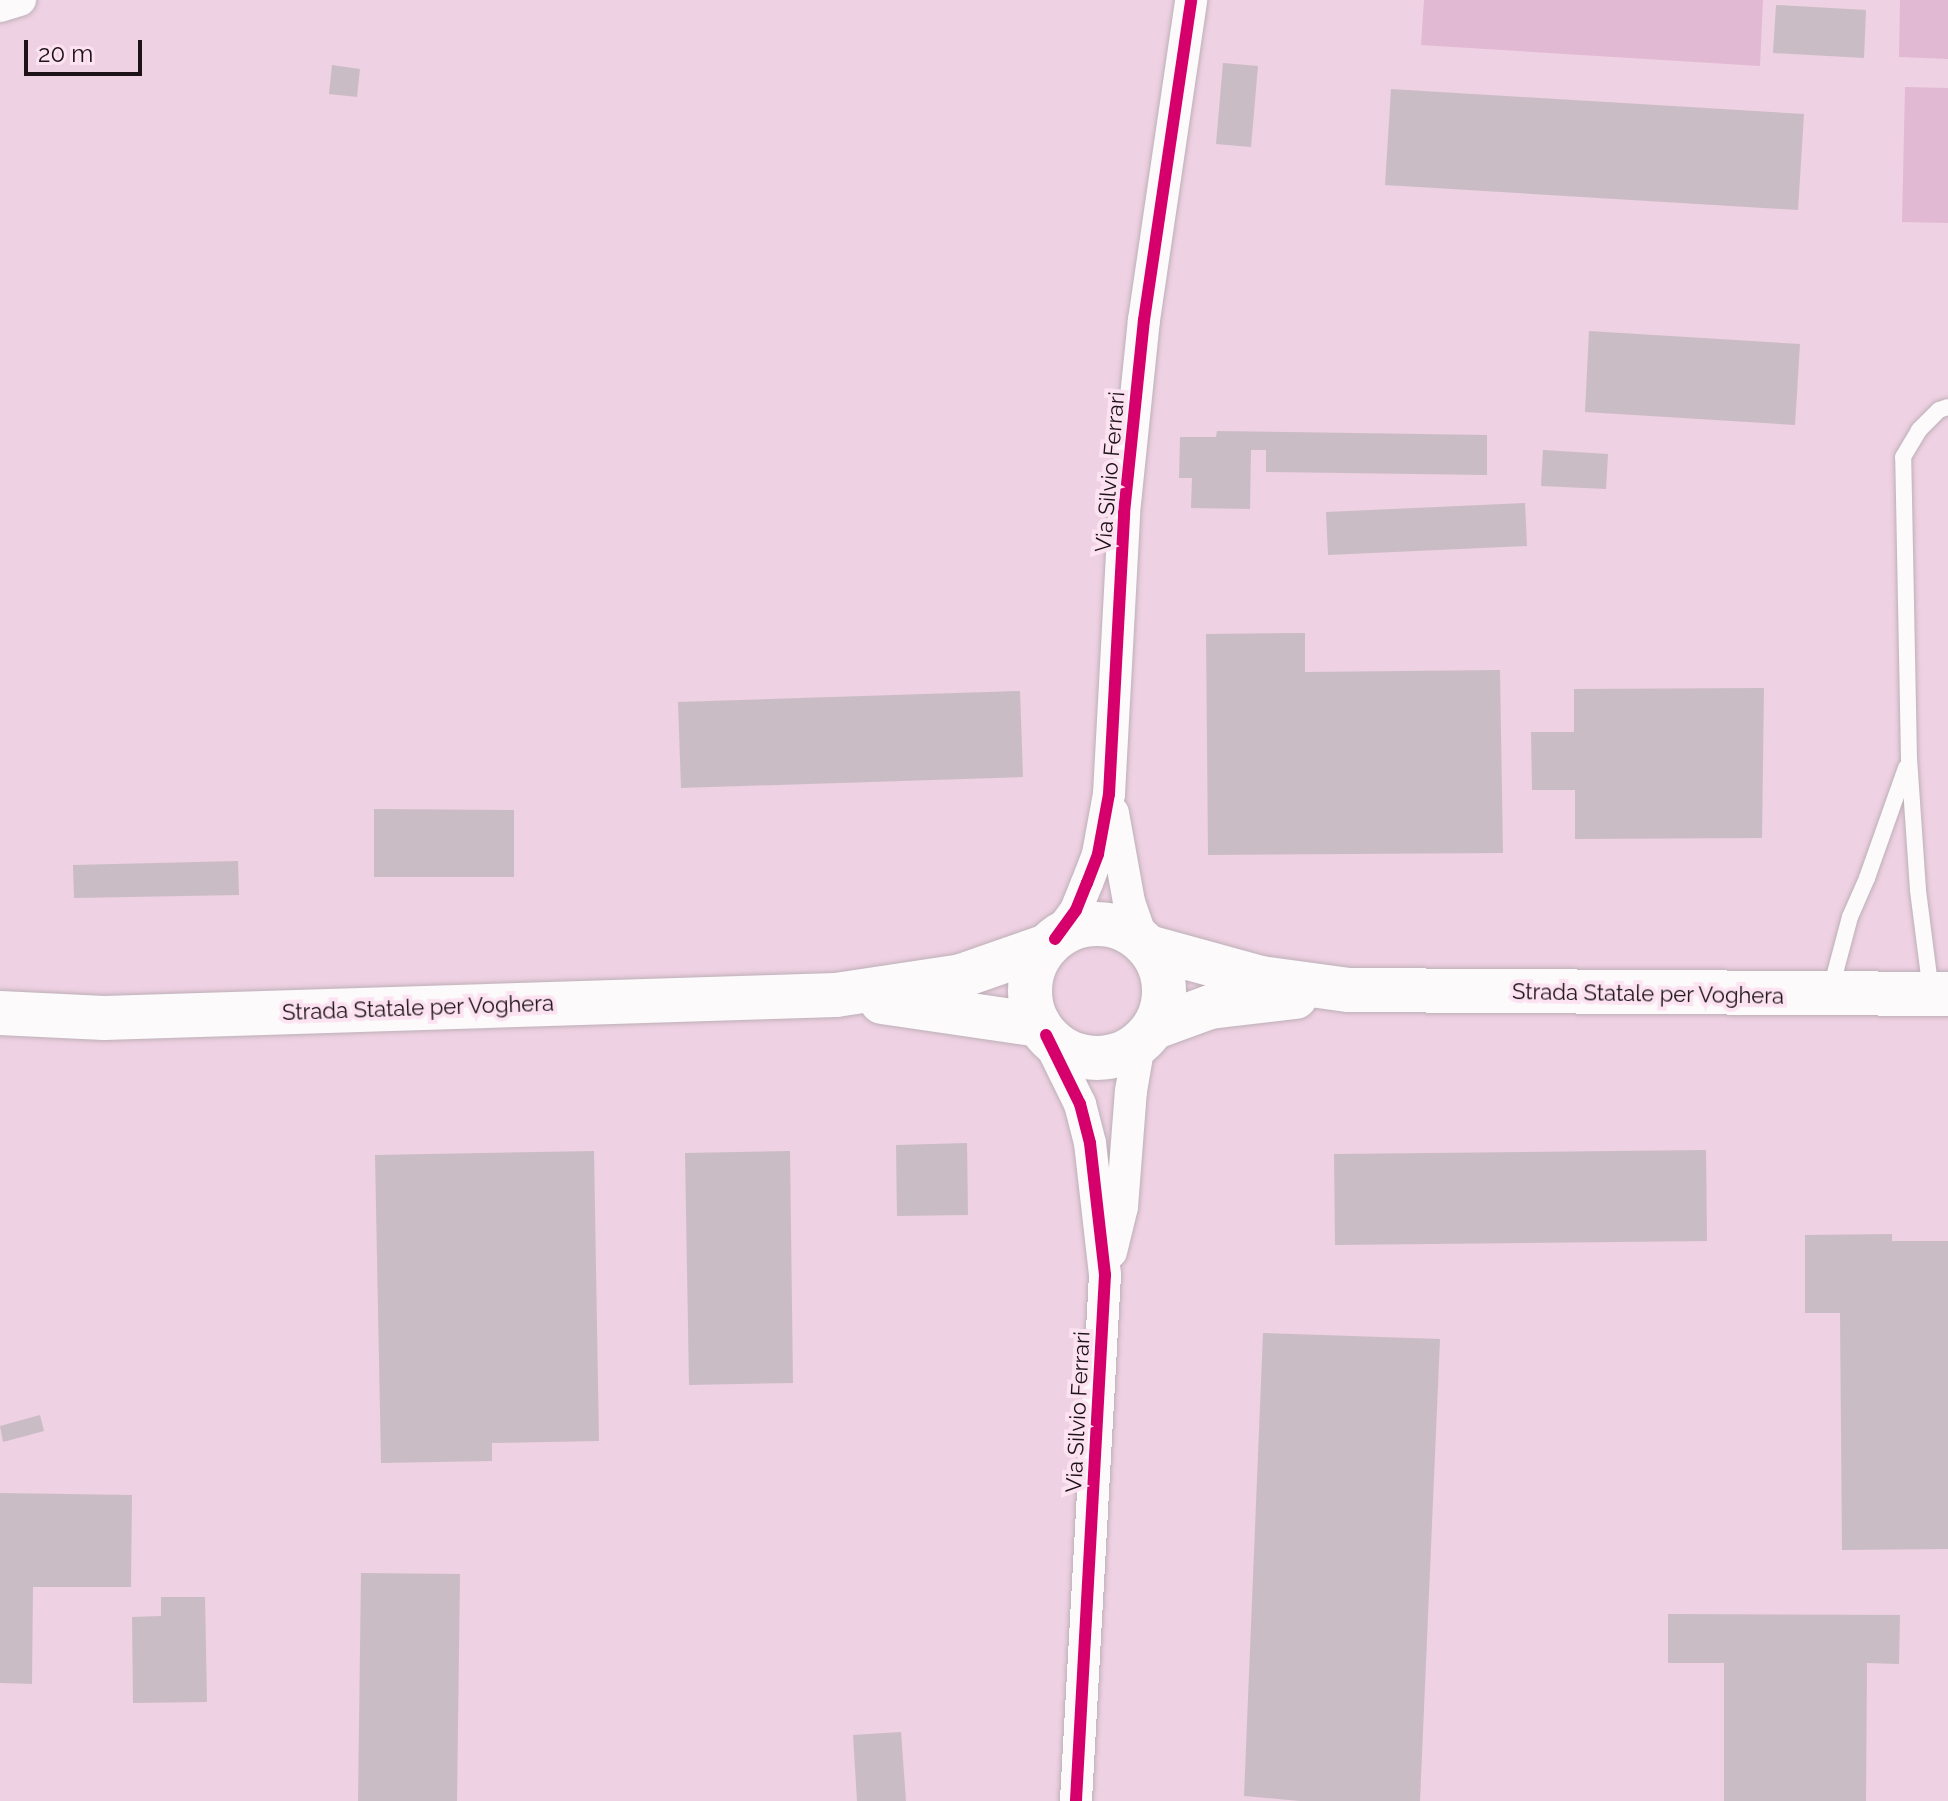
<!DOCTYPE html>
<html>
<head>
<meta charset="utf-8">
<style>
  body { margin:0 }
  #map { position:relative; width:1948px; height:1801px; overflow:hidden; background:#ecdbe5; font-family:Raleway,sans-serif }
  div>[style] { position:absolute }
  .built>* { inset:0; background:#eed1e2 }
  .green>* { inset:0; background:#e2b9d2 }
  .building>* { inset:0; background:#cabcc4 }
  .roads { filter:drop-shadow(0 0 2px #bdafb7) drop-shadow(0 0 2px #bdafb7) }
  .service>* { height:16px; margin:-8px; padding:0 8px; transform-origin:8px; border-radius:8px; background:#fcfafb }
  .minor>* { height:32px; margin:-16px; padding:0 16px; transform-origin:16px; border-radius:16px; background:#fcfafb }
  .secondary>* { height:44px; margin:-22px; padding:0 22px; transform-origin:22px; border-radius:22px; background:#fcfafb }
  .secondary>.ring { margin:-22px; padding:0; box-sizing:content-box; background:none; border:44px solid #fcfafb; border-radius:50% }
  .cycleway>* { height:12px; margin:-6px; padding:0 6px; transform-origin:6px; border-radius:6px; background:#d6006c }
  span { translate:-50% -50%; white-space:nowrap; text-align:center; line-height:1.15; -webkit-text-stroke:8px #fde3f2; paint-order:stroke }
  .street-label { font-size:22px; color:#1d1218 }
  .scale { position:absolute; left:24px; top:40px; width:118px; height:36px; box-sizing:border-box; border:4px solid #1d1218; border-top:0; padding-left:10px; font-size:24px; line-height:28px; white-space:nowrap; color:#1d1218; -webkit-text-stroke:6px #fde3f2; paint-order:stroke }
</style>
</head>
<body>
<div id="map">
  <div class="built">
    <i style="clip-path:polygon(0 0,1948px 0,1948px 1801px,0 1801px)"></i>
  </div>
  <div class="green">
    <i style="clip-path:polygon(1424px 0,1763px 0,1760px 66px,1421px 45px)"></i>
    <i style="clip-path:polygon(1900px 0,1948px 0,1948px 59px,1899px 57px)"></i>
    <i style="clip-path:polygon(1905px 87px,1948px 88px,1948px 223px,1902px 222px)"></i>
  </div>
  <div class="building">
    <i style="clip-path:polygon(1776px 5px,1866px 10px,1864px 58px,1773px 53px)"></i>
    <i style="clip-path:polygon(1223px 63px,1258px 66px,1251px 147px,1216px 144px)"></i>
    <i style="clip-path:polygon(332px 65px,360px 69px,357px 97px,329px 94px)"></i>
    <i style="clip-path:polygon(1391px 89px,1804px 114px,1798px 210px,1385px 185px)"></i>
    <i style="clip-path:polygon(1589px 331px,1800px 344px,1795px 425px,1585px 412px)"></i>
    <i style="clip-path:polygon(1217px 431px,1487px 435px,1487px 475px,1266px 472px,1266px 450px,1251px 450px,1250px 509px,1191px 508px,1192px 478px,1179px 478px,1180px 437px,1216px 437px)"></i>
    <i style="clip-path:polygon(1543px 450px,1608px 454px,1606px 489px,1541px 486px)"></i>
    <i style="clip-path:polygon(1525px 503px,1527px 546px,1328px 555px,1326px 512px)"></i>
    <i style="clip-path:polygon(1305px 633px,1305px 672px,1500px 670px,1503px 853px,1208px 855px,1206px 634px)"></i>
    <i style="clip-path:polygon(1764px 688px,1762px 838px,1575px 839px,1575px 790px,1532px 790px,1531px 732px,1574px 732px,1574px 689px)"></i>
    <i style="clip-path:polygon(1020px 691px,1023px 777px,681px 788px,678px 702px)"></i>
    <i style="clip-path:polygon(374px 809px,514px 810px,514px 877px,374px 877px)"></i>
    <i style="clip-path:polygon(238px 861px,239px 895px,74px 898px,73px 865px)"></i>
    <i style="clip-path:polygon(967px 1143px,968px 1215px,897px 1216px,896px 1145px)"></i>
    <i style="clip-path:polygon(1706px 1150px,1707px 1241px,1335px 1245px,1334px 1154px)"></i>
    <i style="clip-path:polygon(594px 1151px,599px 1441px,492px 1443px,492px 1461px,381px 1463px,375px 1155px)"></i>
    <i style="clip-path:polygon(790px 1151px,793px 1383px,689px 1385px,685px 1153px)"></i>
    <i style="clip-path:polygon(1892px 1234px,1892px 1241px,1948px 1241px,1948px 1549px,1842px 1550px,1840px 1313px,1805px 1313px,1805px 1235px)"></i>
    <i style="clip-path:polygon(1263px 1333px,1440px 1339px,1420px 1801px,1300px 1801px,1244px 1796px)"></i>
    <i style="clip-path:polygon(40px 1415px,44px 1431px,3px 1442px,0 1426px)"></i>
    <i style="clip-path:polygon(0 1493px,132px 1495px,131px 1587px,33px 1587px,32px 1684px,0 1683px)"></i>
    <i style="clip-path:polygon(361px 1573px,460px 1574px,457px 1801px,358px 1801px)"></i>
    <i style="clip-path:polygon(161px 1597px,205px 1597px,207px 1702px,133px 1703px,132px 1617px,161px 1616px)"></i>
    <i style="clip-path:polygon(1668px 1614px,1900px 1615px,1899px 1664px,1867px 1663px,1866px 1801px,1724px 1801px,1724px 1663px,1668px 1663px)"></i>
    <i style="clip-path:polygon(901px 1732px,906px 1801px,857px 1801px,853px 1735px)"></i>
  </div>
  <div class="roads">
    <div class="service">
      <i style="left:1830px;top:992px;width:78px;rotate:-75.1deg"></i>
      <i style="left:1850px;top:917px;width:43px;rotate:-66.4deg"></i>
      <i style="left:1867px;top:878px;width:117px;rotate:-70.5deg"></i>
      <i style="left:1931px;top:992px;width:103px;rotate:-97.3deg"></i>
      <i style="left:1918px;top:890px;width:131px;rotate:-93.9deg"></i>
      <i style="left:1909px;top:759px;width:302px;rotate:-91.1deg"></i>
      <i style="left:1903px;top:457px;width:31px;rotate:-59deg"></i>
      <i style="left:1919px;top:430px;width:28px;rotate:-45deg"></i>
      <i style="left:1939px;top:410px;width:9px;rotate:-18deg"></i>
    </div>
    <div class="minor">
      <i style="left:0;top:6px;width:21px;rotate:-17deg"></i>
      <i style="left:1113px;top:813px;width:90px;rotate:79.8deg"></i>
      <i style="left:1129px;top:902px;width:42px;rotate:70.7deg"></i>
      <i style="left:1055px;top:939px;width:36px;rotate:-54deg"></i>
      <i style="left:1076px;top:910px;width:29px;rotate:-68deg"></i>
      <i style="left:1087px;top:883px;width:31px;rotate:-69deg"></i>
      <i style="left:1098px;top:854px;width:61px;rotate:-79.6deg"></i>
      <i style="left:1109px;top:794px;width:281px;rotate:-86.9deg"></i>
      <i style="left:1124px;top:513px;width:194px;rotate:-84.1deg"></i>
      <i style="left:1144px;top:320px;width:323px;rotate:-81.6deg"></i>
      <i style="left:1046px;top:1035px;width:77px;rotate:63.8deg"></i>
      <i style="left:1080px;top:1104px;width:40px;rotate:75.6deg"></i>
      <i style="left:1090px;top:1143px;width:133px;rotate:83.5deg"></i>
      <i style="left:1105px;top:1275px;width:527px;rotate:93.16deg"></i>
      <i style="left:1111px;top:1252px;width:46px;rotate:-76.3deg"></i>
      <i style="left:1122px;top:1207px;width:116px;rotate:-85.6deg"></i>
      <i style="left:1131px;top:1091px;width:48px;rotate:-80.3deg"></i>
    </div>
    <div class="secondary">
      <i class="ring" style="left:1030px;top:924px;width:90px;height:90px"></i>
      <i style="left:1148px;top:947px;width:117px;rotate:15.3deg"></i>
      <i style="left:1261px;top:978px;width:89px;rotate:7.8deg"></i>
      <i style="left:1349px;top:990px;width:599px;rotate:0.38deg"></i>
      <i style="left:882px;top:1002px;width:159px;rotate:8.3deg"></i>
      <i style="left:0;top:1013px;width:104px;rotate:2.8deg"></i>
      <i style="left:104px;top:1018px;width:732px;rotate:-1.8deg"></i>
      <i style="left:836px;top:995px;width:126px;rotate:-8.6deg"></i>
      <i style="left:961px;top:976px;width:91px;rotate:-19.2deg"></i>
      <i style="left:1155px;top:1027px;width:59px;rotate:-20deg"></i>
      <i style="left:1210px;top:1007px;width:86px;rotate:-6.7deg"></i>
    </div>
  </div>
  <div class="cycleway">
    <i style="left:1055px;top:939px;width:36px;rotate:-54deg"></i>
    <i style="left:1076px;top:910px;width:29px;rotate:-68deg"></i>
    <i style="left:1087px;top:883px;width:31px;rotate:-69deg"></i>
    <i style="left:1098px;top:854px;width:61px;rotate:-79.6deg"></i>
    <i style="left:1109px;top:794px;width:281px;rotate:-86.9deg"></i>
    <i style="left:1124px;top:513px;width:194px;rotate:-84.1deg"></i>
    <i style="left:1144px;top:320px;width:323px;rotate:-81.6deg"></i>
    <i style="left:1046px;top:1035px;width:77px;rotate:63.8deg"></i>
    <i style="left:1080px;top:1104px;width:40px;rotate:75.6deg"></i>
    <i style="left:1090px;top:1143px;width:133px;rotate:83.5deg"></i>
    <i style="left:1105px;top:1275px;width:527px;rotate:93.16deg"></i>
  </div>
  <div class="street-label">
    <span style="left:1110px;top:472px;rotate:-85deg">Via Silvio Ferrari</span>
    <span style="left:1648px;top:994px;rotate:1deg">Strada Statale per Voghera</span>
    <span style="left:418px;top:1008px;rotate:-2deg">Strada Statale per Voghera</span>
    <span style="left:1078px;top:1412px;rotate:-87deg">Via Silvio Ferrari</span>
  </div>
  <div class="scale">20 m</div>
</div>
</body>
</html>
